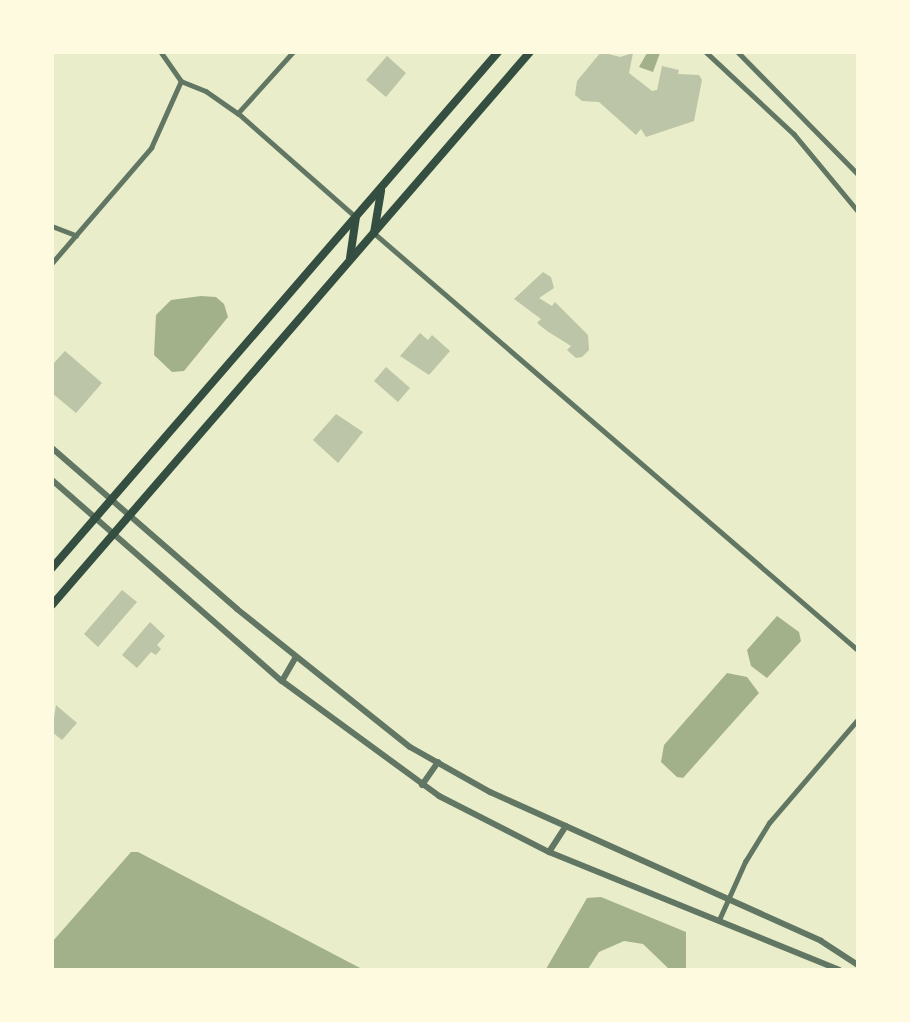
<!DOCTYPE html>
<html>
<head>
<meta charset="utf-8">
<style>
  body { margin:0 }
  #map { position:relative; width:910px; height:1022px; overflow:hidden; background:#e9edc9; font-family:"Exo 2",sans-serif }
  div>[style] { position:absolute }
  .water>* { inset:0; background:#a3b18a }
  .building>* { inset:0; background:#bcc5a7 }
  .minor>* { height:4.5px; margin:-2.25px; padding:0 2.25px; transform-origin:2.25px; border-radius:2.25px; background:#617663 }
  .tertiary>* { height:6px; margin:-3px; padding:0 3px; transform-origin:3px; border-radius:3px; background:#617663 }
  .primary>* { height:8px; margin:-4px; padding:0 4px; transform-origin:4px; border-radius:4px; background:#344e41 }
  span { translate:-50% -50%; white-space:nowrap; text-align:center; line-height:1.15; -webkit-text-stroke:5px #fefae0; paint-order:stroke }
  .frame { position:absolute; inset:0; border:54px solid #fefae0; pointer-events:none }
</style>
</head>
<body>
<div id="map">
  <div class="water">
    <i style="clip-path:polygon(647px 53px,660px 53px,653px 72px,639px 67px)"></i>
    <i style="clip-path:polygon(201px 296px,216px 297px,224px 304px,228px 317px,184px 371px,172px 372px,154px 355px,156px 315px,171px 300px)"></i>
    <i style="clip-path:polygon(777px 616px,799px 632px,801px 641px,767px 678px,751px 666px,747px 650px)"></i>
    <i style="clip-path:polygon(727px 673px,747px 677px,759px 693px,683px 778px,677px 777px,661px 762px,664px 745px)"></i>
    <i style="clip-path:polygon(131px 852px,138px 852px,362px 969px,53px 969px,53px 941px)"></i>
    <i style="clip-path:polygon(601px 897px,686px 932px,686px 969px,669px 969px,643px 944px,624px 941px,599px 952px,588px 969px,546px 969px,587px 898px)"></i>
  </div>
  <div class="building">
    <i style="clip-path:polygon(601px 52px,620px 57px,633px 53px,629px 73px,652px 91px,657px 90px,662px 66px,679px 70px,678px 74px,699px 75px,702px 80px,694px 121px,646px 137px,641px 129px,636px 135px,599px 102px,582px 101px,575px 95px,577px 81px)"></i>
    <i style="clip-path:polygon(387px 56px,406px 73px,386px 97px,366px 80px)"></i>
    <i style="clip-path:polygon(543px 272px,551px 277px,554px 288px,539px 298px,552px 306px,555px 302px,588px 335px,589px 350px,582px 357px,576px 358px,567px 350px,571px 346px,547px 331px,537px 323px,541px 319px,514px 299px)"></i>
    <i style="clip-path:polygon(420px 333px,428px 340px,432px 335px,450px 351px,429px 375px,400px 356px)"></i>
    <i style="clip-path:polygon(65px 351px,102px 383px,76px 413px,52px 393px,52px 365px)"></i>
    <i style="clip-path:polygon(386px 367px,410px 388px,398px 402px,374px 381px)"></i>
    <i style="clip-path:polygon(336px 414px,363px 432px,338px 463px,313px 440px)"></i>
    <i style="clip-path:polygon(122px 590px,137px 602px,98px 647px,84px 634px)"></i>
    <i style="clip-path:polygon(150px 622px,165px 636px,157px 645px,161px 649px,156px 655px,151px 652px,137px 668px,122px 655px)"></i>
    <i style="clip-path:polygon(56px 705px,77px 723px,62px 740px,52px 732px)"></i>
  </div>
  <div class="minor">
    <i style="left:161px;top:52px;width:35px;rotate:55deg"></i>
    <i style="left:706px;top:52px;width:120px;rotate:43deg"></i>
    <i style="left:794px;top:134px;width:100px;rotate:50.3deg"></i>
    <i style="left:738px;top:52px;width:171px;rotate:45.5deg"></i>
    <i style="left:181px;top:81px;width:27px;rotate:22deg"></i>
    <i style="left:206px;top:91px;width:39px;rotate:35deg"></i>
    <i style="left:238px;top:113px;width:157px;rotate:41.4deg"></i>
    <i style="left:238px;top:113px;width:82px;rotate:-48deg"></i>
    <i style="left:52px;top:226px;width:26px;rotate:21deg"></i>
    <i style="left:374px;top:233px;width:639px;rotate:40.75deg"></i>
    <i style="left:52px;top:263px;width:152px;rotate:-49.3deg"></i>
    <i style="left:151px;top:148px;width:73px;rotate:-65.9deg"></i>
    <i style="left:719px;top:920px;width:64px;rotate:-65.9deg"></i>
    <i style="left:745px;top:862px;width:46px;rotate:-58.4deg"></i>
    <i style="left:769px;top:823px;width:137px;rotate:-49.4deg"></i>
  </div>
  <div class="tertiary">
    <i style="left:52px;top:448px;width:245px;rotate:41deg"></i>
    <i style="left:237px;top:609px;width:221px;rotate:38.6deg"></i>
    <i style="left:410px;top:747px;width:92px;rotate:29.4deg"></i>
    <i style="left:490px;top:792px;width:363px;rotate:24.2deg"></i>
    <i style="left:821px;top:941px;width:44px;rotate:33deg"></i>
    <i style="left:52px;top:480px;width:305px;rotate:41.2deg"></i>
    <i style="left:282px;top:681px;width:195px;rotate:36.2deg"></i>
    <i style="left:439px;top:796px;width:123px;rotate:27deg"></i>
    <i style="left:549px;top:852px;width:313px;rotate:22.1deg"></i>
    <i style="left:282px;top:681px;width:28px;rotate:-60deg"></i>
    <i style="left:422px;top:785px;width:28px;rotate:-55deg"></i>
    <i style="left:549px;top:852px;width:31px;rotate:-57deg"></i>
  </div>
  <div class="primary">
    <i style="left:374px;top:233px;width:43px;rotate:-80.5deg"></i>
    <i style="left:350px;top:258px;width:41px;rotate:-81.7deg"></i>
    <i style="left:52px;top:568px;width:682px;rotate:-49.16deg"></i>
    <i style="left:52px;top:605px;width:731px;rotate:-49.16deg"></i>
  </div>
  <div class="frame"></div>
</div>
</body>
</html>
